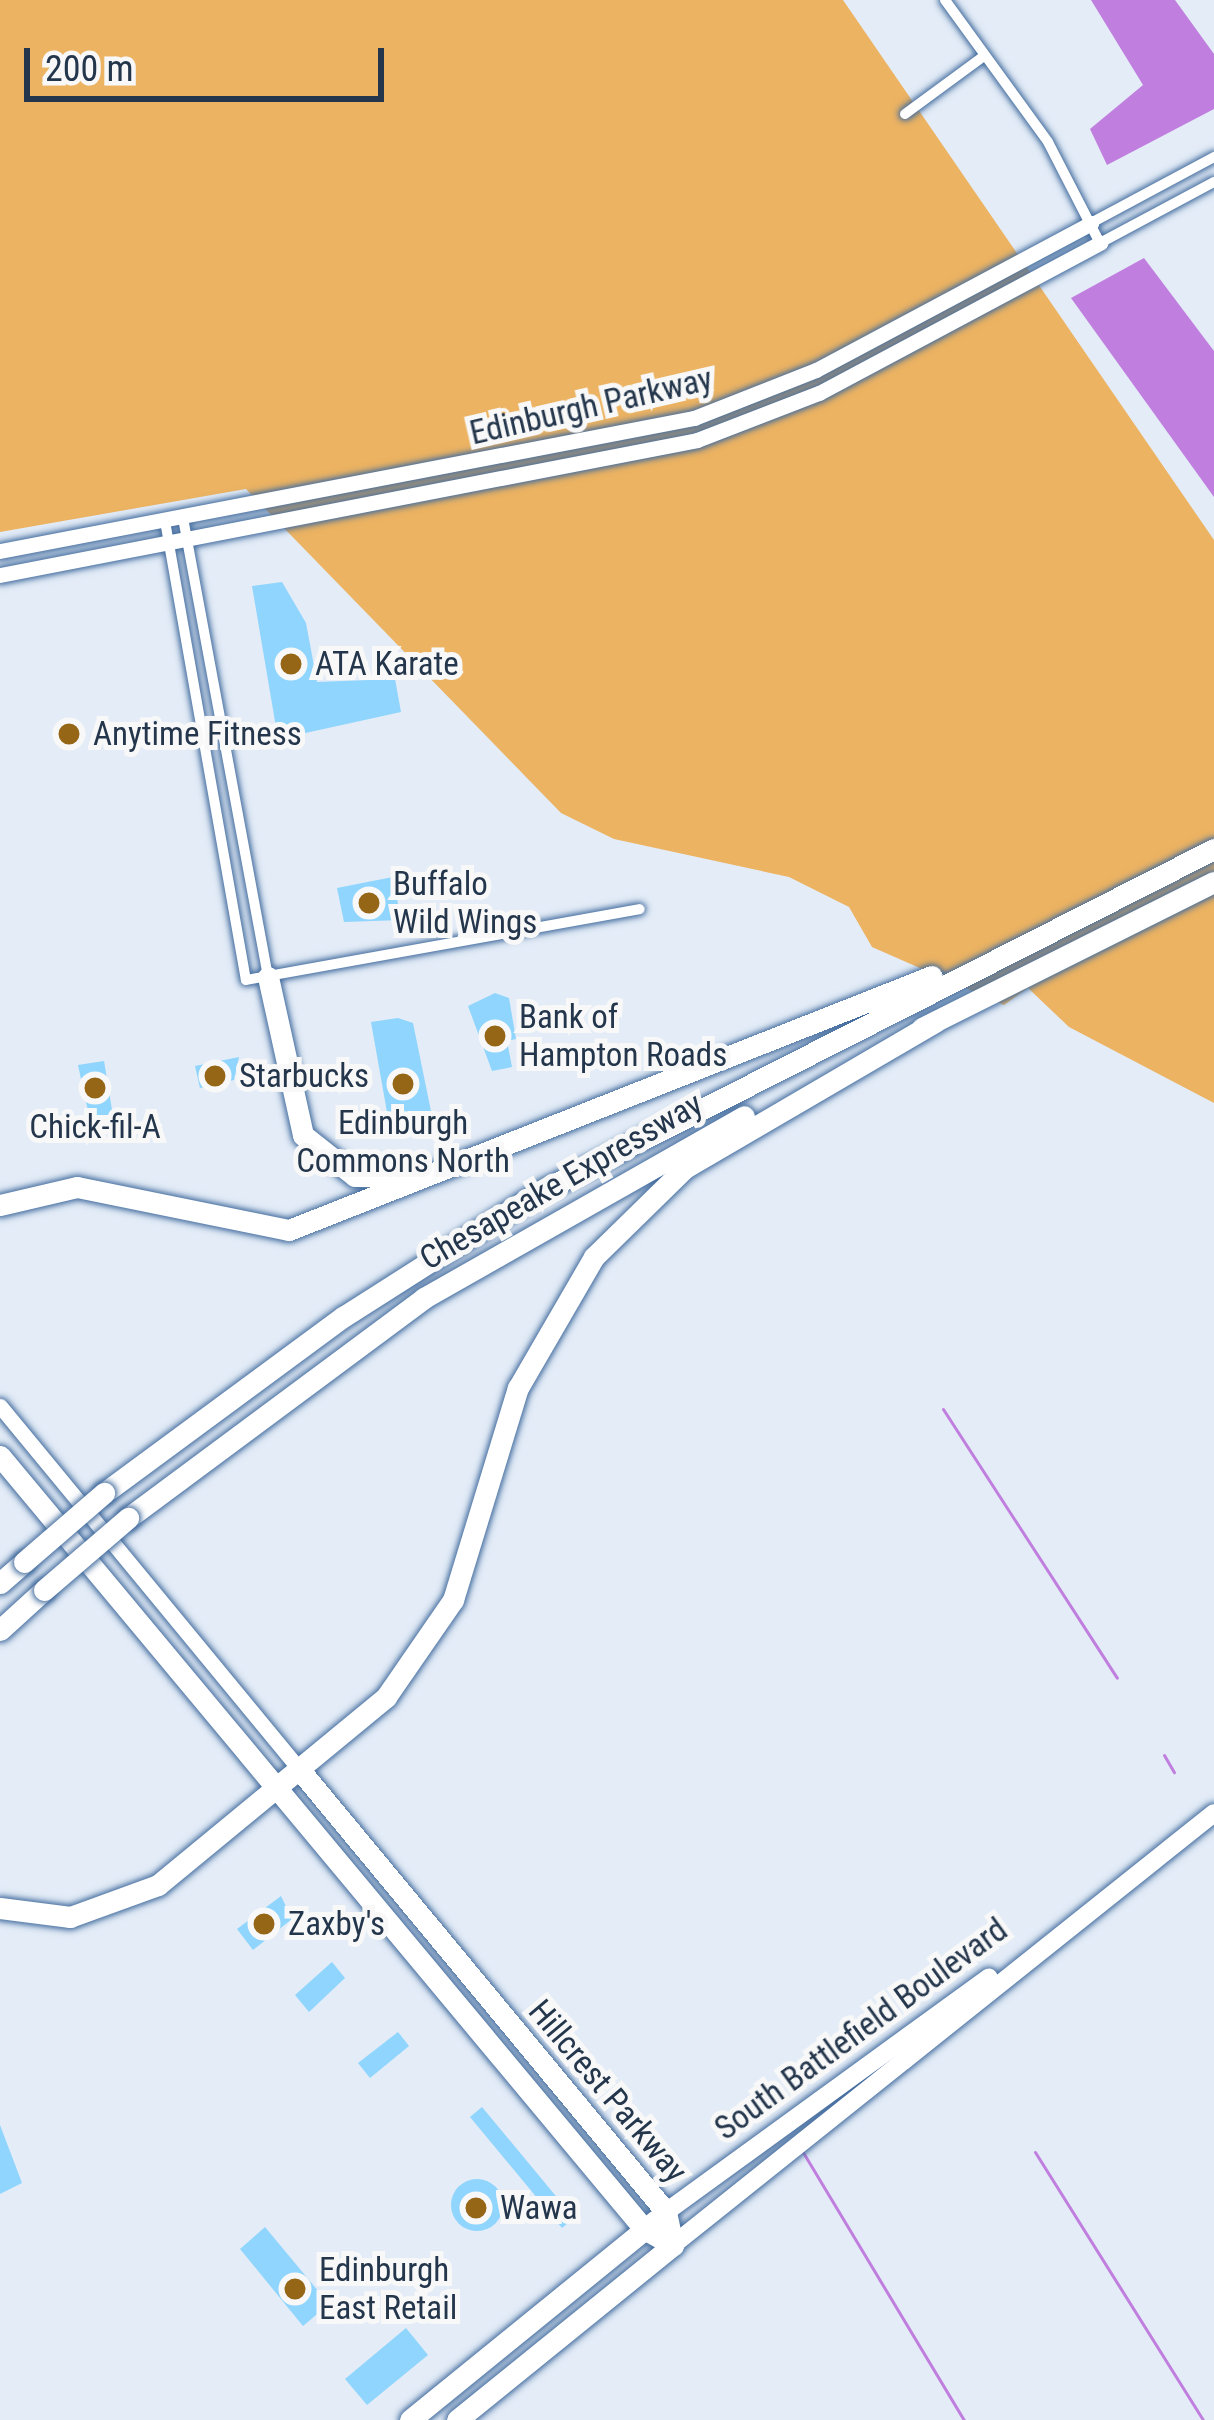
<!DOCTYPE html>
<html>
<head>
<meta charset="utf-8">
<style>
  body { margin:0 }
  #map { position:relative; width:1214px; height:2420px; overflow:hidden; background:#e3ecf7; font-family:"Roboto Condensed",sans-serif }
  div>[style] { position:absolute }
  .green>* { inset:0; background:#ecb362 }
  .water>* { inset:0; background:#c07fde }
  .stream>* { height:3px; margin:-1.5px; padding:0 1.5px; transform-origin:1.5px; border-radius:1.5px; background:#c07fde }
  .building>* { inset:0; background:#8fd5fd }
  .round { border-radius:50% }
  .roads { filter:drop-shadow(0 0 3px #436c9e) drop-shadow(0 0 3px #436c9e) }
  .street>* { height:10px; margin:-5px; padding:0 5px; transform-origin:5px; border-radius:5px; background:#fff }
  .secondary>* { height:15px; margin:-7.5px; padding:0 7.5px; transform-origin:7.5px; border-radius:7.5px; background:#fff }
  .primary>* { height:18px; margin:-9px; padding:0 9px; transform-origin:9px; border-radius:9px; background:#fff }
  .highway>* { height:21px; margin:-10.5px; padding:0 10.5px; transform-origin:10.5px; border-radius:10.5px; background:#fff }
  .bridges { filter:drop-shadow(0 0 3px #436c9e) drop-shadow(0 0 3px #436c9e) }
  .highway-bridge>* { height:21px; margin:-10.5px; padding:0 10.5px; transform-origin:10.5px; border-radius:10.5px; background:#fff }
  .dots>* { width:33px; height:33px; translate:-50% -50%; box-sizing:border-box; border:6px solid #f8f8f8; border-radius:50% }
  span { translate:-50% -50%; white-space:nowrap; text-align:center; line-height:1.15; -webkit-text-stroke:10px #f8f8f8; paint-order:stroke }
  .street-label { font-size:33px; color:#24364c }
  .poi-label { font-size:33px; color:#24364c }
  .left { translate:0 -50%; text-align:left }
  .scale { position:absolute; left:24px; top:48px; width:360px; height:54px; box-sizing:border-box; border:6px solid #24364c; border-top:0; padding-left:15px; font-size:36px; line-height:42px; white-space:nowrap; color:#24364c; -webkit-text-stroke:9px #f8f8f8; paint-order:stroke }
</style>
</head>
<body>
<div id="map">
  <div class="green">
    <i style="clip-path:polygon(0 0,843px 0,1214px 540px,1214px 1103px,1069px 1027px,1028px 988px,1004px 1005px,872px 947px,849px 907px,789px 877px,614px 839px,561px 813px,246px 489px,0 532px)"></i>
  </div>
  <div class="water">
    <i style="clip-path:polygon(1091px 0,1175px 0,1214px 54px,1214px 109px,1107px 165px,1090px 129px,1143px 85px)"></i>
    <i style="clip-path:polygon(1144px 258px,1214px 351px,1214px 497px,1071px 298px)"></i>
  </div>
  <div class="stream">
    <i style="left:943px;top:1409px;width:320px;rotate:57.1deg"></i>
    <i style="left:1164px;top:1755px;width:20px;rotate:60deg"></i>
    <i style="left:801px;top:2149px;width:316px;rotate:59deg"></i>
    <i style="left:1035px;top:2152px;width:316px;rotate:57.9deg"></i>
  </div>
  <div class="building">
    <i style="clip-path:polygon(282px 582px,306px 623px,317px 682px,395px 679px,401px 712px,278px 739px,252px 586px)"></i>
    <i style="clip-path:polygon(393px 877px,401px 920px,344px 922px,337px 888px)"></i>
    <i style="clip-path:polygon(495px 993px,509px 998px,516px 1039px,507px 1041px,512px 1067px,492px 1071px,468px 1006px)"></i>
    <i style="clip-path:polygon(398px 1018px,413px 1023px,433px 1121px,390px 1129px,371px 1022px)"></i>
    <i style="clip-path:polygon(239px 1057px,234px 1080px,200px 1088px,195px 1066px)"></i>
    <i style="clip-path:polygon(104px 1061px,113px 1116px,90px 1120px,78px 1065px)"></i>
    <i style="clip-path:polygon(281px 1896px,292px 1919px,253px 1950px,237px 1929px)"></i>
    <i style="clip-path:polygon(332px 1962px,345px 1978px,309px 2012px,295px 1995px)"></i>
    <i style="clip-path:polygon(398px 2032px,409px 2046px,370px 2078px,358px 2063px)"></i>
    <i style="clip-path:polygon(482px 2107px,574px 2218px,562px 2228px,470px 2117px)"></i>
    <i style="clip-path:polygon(0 2125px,22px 2183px,0 2194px)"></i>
    <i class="round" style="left:451px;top:2179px;width:52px;height:52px"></i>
    <i style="clip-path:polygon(265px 2227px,329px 2304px,303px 2326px,240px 2249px)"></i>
    <i style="clip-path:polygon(406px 2328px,428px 2355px,367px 2405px,345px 2379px)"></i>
  </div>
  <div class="roads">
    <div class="street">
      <i style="left:945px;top:0;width:175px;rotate:54deg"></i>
      <i style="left:1048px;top:142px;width:114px;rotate:62.8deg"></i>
      <i style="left:1100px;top:243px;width:129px;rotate:-28.2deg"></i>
      <i style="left:905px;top:114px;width:98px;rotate:-36.3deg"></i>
      <i style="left:1091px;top:223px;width:140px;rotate:-28.2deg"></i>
      <i style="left:183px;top:518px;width:467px;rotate:79.5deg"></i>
      <i style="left:165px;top:521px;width:466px;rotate:80deg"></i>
      <i style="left:246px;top:980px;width:400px;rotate:-10.2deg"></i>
    </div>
    <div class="secondary">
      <i style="left:0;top:551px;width:707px;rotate:-10.85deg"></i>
      <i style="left:694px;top:418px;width:131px;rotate:-21.5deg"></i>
      <i style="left:816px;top:370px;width:312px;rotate:-28.1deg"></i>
      <i style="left:0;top:575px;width:710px;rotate:-10.96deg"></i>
      <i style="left:697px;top:440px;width:131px;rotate:-21.1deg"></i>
      <i style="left:819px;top:393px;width:319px;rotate:-28.1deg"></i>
      <i style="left:0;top:1406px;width:470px;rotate:50.5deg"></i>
    </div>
    <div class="primary">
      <i style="left:666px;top:2212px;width:399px;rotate:-36deg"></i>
      <i style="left:673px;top:2245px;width:692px;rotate:-38.61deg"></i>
    </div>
    <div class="highway">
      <i style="left:268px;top:977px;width:162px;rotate:77.5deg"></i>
      <i style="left:303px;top:1135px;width:66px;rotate:38.3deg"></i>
      <i style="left:355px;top:1176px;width:59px;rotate:1deg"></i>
      <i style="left:922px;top:1028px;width:326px;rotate:-26.6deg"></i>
      <i style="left:0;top:1205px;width:79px;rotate:-13.2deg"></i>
      <i style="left:77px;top:1187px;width:216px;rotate:11.5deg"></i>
      <i style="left:289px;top:1230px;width:691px;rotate:-21.56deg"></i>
      <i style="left:0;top:1456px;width:1006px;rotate:50.2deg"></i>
      <i style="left:644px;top:2229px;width:33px;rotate:29deg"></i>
      <i style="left:104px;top:1493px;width:297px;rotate:-36.4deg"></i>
      <i style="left:343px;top:1317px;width:232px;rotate:-32.5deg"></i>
      <i style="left:539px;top:1192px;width:757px;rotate:-26.94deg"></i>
      <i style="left:128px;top:1518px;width:369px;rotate:-36.6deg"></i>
      <i style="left:424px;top:1298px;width:368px;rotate:-29.6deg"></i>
      <i style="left:0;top:1583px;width:32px;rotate:-41deg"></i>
      <i style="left:0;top:1630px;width:59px;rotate:-42.3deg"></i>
      <i style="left:299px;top:1769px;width:575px;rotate:50.36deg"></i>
      <i style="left:666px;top:2212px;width:34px;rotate:78deg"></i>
      <i style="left:0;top:1908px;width:71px;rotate:7.3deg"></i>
      <i style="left:70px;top:1917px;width:94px;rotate:-20deg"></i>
      <i style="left:158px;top:1885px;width:296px;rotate:-39.5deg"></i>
      <i style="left:386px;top:1697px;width:118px;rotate:-55.4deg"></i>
      <i style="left:453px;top:1600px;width:222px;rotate:-73deg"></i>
      <i style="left:518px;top:1388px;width:151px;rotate:-59.9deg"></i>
      <i style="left:594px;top:1257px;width:127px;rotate:-44.4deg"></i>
      <i style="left:685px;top:1168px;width:290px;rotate:-30.3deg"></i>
      <i style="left:410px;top:2420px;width:317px;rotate:-39.1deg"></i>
      <i style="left:457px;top:2420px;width:278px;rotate:-39deg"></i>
    </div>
  </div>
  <div class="bridges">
    <div class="highway-bridge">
      <i style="left:24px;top:1562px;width:106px;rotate:-40.8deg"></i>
      <i style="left:44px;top:1590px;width:111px;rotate:-40.6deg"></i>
    </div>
  </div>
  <div class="dots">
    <i style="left:291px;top:664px;background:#966617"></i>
    <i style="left:69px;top:734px;background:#966617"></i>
    <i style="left:369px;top:903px;background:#966617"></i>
    <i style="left:495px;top:1036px;background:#966617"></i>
    <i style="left:215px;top:1076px;background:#966617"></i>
    <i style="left:403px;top:1084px;background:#966617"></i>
    <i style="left:95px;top:1088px;background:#966617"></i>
    <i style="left:264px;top:1924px;background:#966617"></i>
    <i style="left:476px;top:2208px;background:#966617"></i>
    <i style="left:295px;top:2289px;background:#966617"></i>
  </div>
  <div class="street-label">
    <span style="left:591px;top:406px;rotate:-13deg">Edinburgh Parkway</span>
    <span style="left:561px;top:1181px;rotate:-30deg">Chesapeake Expressway</span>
    <span style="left:861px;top:2029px;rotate:-36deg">South Battlefield Boulevard</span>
    <span style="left:608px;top:2091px;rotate:50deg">Hillcrest Parkway</span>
  </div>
  <div class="poi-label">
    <span class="left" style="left:315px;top:664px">ATA Karate</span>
    <span class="left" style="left:93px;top:734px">Anytime Fitness</span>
    <span class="left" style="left:393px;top:903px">Buffalo<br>Wild Wings</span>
    <span class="left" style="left:519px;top:1036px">Bank of<br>Hampton Roads</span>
    <span class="left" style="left:239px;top:1076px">Starbucks</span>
    <span style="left:403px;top:1142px">Edinburgh<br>Commons North</span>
    <span style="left:95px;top:1127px">Chick-fil-A</span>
    <span class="left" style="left:288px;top:1924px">Zaxby's</span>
    <span class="left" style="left:500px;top:2208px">Wawa</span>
    <span class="left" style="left:319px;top:2289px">Edinburgh<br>East Retail</span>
  </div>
  <div class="scale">200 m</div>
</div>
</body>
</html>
